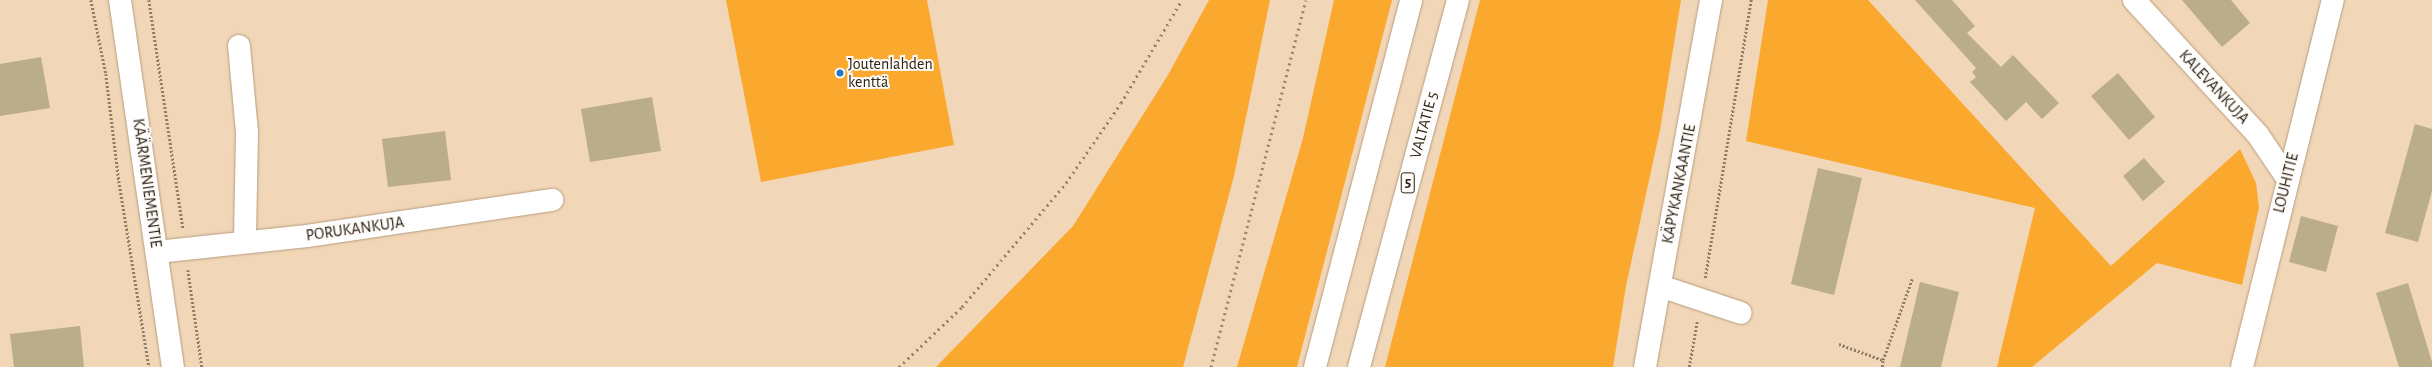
<!DOCTYPE html>
<html>
<head>
<meta charset="utf-8">
<style>
  body { margin:0 }
  #map { position:relative; width:2432px; height:367px; overflow:hidden; background:#f1d6b7; font-family:"Alegreya Sans",sans-serif }
  div>[style] { position:absolute }
  .green>* { inset:0; background:#fba82e }
  .building>* { inset:0; background:#baad8a }
  .path>* { height:2.5px; margin-top:-1.25px; transform-origin:0; background:repeating-linear-gradient(90deg,#907d68 0 2px,transparent 0 4px) }
  .roads { filter:drop-shadow(0 0 1px #b69c7f) drop-shadow(0 0 1px #b69c7f) }
  .minor>* { height:22px; margin:-11px; padding:0 11px; transform-origin:11px; border-radius:11px; background:#fff }
  .highway>* { height:22px; margin:-11px; padding:0 11px; transform-origin:11px; border-radius:11px; background:#fff }
  .rail>* { height:3px; margin-top:-1.5px; transform-origin:0; background:repeating-linear-gradient(90deg,#95836c 0 2px,transparent 0 6px) }
  .dots>* { width:11px; height:11px; translate:-50% -50%; box-sizing:border-box; border:2px solid #fefbf8; border-radius:50% }
  span { translate:-50% -50%; white-space:nowrap; text-align:center; line-height:1.15; -webkit-text-stroke:4px #fefbf8; paint-order:stroke }
  .shield-label span { padding:1px 3px; background:#fefbf8; border:1px solid; border-radius:3px; -webkit-text-stroke-width:0 }
  .shield-label { font-size:15px; color:#2b2216; font-weight:700 }
  .poi-label { font-size:16px; color:#2b2216 }
  .left { translate:0 -50%; text-align:left }
  .street-label { font-size:16px; color:#2b2216 }
</style>
</head>
<body>
<div id="map">
  <div class="green">
    <i style="clip-path:polygon(726px 0,927px 0,954px 145px,761px 182px)"></i>
    <i style="clip-path:polygon(1209px 0,1270px 0,1234px 176px,1183px 367px,936px 367px,1073px 226px,1168px 75px)"></i>
    <i style="clip-path:polygon(1334px 0,1392px 0,1297px 367px,1237px 367px,1303px 138px)"></i>
    <i style="clip-path:polygon(1480px 0,1681px 0,1660px 130px,1626px 286px,1613px 367px,1385px 367px)"></i>
    <i style="clip-path:polygon(1768px 0,1868px 0,2111px 266px,2240px 149px,2256px 183px,2259px 207px,2242px 285px,2157px 263px,2032px 367px,1997px 367px,2035px 208px,1746px 141px)"></i>
  </div>
  <div class="building">
    <i style="clip-path:polygon(1915px 0,1952px 0,1975px 26px,1967px 33px,2001px 67px,2013px 55px,2059px 103px,2042px 119px,2026px 102px,2006px 121px,1970px 82px,1976px 77px,1972px 72px,1976px 68px)"></i>
    <i style="clip-path:polygon(2182px 0,2231px 0,2250px 23px,2222px 47px)"></i>
    <i style="clip-path:polygon(41px 57px,50px 108px,0 116px,0 64px)"></i>
    <i style="clip-path:polygon(2118px 73px,2155px 117px,2129px 140px,2091px 96px)"></i>
    <i style="clip-path:polygon(652px 97px,661px 151px,590px 162px,581px 109px)"></i>
    <i style="clip-path:polygon(2415px 124px,2432px 129px,2432px 191px,2418px 242px,2385px 233px)"></i>
    <i style="clip-path:polygon(445px 131px,451px 180px,388px 187px,382px 139px)"></i>
    <i style="clip-path:polygon(2144px 158px,2165px 182px,2143px 201px,2123px 176px)"></i>
    <i style="clip-path:polygon(1818px 168px,1862px 178px,1834px 295px,1791px 284px)"></i>
    <i style="clip-path:polygon(2301px 216px,2338px 226px,2326px 272px,2289px 262px)"></i>
    <i style="clip-path:polygon(1920px 282px,1959px 292px,1941px 367px,1900px 367px)"></i>
    <i style="clip-path:polygon(2408px 283px,2432px 362px,2432px 367px,2399px 367px,2376px 293px)"></i>
    <i style="clip-path:polygon(80px 326px,84px 367px,14px 367px,10px 334px)"></i>
  </div>
  <div class="path">
    <i style="left:91px;top:0;width:76px;rotate:78.5deg"></i>
    <i style="left:106px;top:74px;width:108px;rotate:83.1deg"></i>
    <i style="left:119px;top:181px;width:188px;rotate:80.8deg"></i>
    <i style="left:149px;top:0;width:231px;rotate:81.5deg"></i>
    <i style="left:188px;top:270px;width:98px;rotate:81.8deg"></i>
    <i style="left:1705px;top:278px;width:282px;rotate:-80.6deg"></i>
    <i style="left:1839px;top:344px;width:47px;rotate:20deg"></i>
    <i style="left:1883px;top:360px;width:86px;rotate:-70.3deg"></i>
    <i style="left:1689px;top:367px;width:46px;rotate:-79.9deg"></i>
    <i style="left:1882px;top:367px;width:7px;rotate:-82deg"></i>
  </div>
  <div class="roads">
    <div class="minor">
      <i style="left:120px;top:0;width:371px;rotate:81.8deg"></i>
      <i style="left:2134px;top:0;width:183px;rotate:47.4deg"></i>
      <i style="left:2258px;top:135px;width:52px;rotate:56deg"></i>
      <i style="left:239px;top:46px;width:87px;rotate:84.7deg"></i>
      <i style="left:247px;top:133px;width:109px;rotate:91.1deg"></i>
      <i style="left:157px;top:252px;width:151px;rotate:-6.1deg"></i>
      <i style="left:307px;top:236px;width:248px;rotate:-8.4deg"></i>
      <i style="left:1660px;top:286px;width:85px;rotate:18.4deg"></i>
      <i style="left:1645px;top:367px;width:373px;rotate:-79.8deg"></i>
      <i style="left:2242px;top:367px;width:378px;rotate:-76.1deg"></i>
    </div>
    <div class="highway">
      <i style="left:1315px;top:367px;width:379px;rotate:-75.3deg"></i>
      <i style="left:1359px;top:367px;width:380px;rotate:-74.9deg"></i>
    </div>
  </div>
  <div class="rail">
    <i style="left:899px;top:367px;width:87px;rotate:-43.6deg"></i>
    <i style="left:962px;top:307px;width:162px;rotate:-50deg"></i>
    <i style="left:1066px;top:183px;width:97px;rotate:-55.5deg"></i>
    <i style="left:1121px;top:103px;width:120px;rotate:-59.4deg"></i>
    <i style="left:1211px;top:367px;width:379px;rotate:-75.5deg"></i>
  </div>
  <div class="dots">
    <i style="left:840px;top:73px;background:#2377c5"></i>
  </div>
  <div class="shield-label">
    <span style="left:1408px;top:183px">5</span>
  </div>
  <div class="poi-label">
    <span class="left" style="left:848px;top:73px">Joutenlahden<br>kenttä</span>
  </div>
  <div class="street-label">
    <span style="left:2214px;top:87px;rotate:47deg">KALEVANKUJA</span>
    <span style="left:1424px;top:125px;rotate:-75deg">VALTATIE 5</span>
    <span style="left:147px;top:183px;rotate:82deg">KÄÄRMENIEMENTIE</span>
    <span style="left:2286px;top:183px;rotate:-76deg">LOUHITIE</span>
    <span style="left:1679px;top:184px;rotate:-79deg">KÄPYKANKAANTIE</span>
    <span style="left:355px;top:229px;rotate:-8deg">PORUKANKUJA</span>
  </div>
</div>
</body>
</html>
